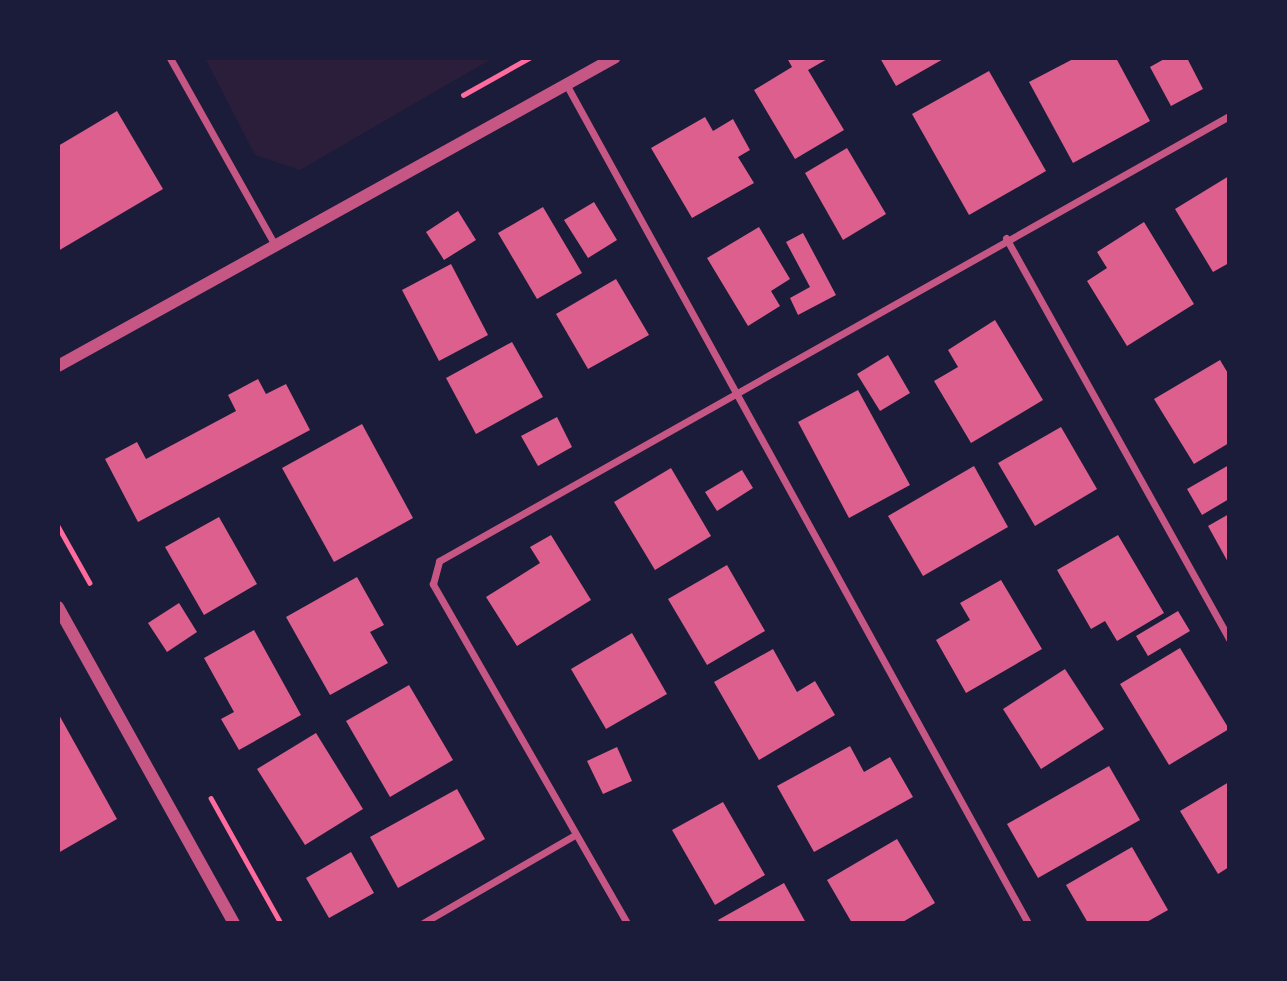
<!DOCTYPE html>
<html>
<head>
<meta charset="utf-8">
<style>
  body { margin:0 }
  #map { position:relative; width:1287px; height:981px; overflow:hidden; background:#1b1b3a; font-family:"Work Sans",sans-serif }
  div>[style] { position:absolute }
  .green>* { inset:0; background:#2a1e3b }
  .building>* { inset:0; background:#dd5f8e }
  .path>* { height:4.5px; margin:-2.25px; padding:0 2.25px; transform-origin:2.25px; border-radius:2.25px; background:#ff6b9d }
  .minor>* { height:7px; margin:-3.5px; padding:0 3.5px; transform-origin:3.5px; border-radius:3.5px; background:#c65784 }
  .tertiary>* { height:12px; margin:-6px; padding:0 6px; transform-origin:6px; border-radius:6px; background:#c65784 }
  span { translate:-50% -50%; white-space:nowrap; text-align:center; line-height:1.15; -webkit-text-stroke:6px #1b1b3a; paint-order:stroke }
  .frame { position:absolute; inset:0; border:60px solid #1b1b3a; pointer-events:none }
</style>
</head>
<body>
<div id="map">
  <div class="green">
    <i style="clip-path:polygon(205px 58px,493px 58px,300px 170px,255px 155px)"></i>
  </div>
  <div class="building">
    <i style="clip-path:polygon(787px 58px,829px 58px,808px 70px,844px 130px,795px 159px,754px 90px,792px 67px)"></i>
    <i style="clip-path:polygon(880px 58px,945px 58px,896px 86px)"></i>
    <i style="clip-path:polygon(1075px 58px,1116px 58px,1150px 121px,1073px 163px,1029px 82px)"></i>
    <i style="clip-path:polygon(1166px 58px,1187px 58px,1203px 89px,1171px 106px,1150px 67px)"></i>
    <i style="clip-path:polygon(989px 71px,1046px 171px,969px 215px,912px 114px)"></i>
    <i style="clip-path:polygon(117px 111px,163px 189px,58px 251px,58px 146px)"></i>
    <i style="clip-path:polygon(705px 117px,713px 131px,733px 119px,750px 150px,738px 157px,754px 183px,692px 218px,651px 148px)"></i>
    <i style="clip-path:polygon(847px 148px,886px 214px,843px 240px,805px 173px)"></i>
    <i style="clip-path:polygon(1229px 176px,1229px 263px,1213px 272px,1175px 209px)"></i>
    <i style="clip-path:polygon(594px 202px,617px 240px,588px 258px,564px 220px)"></i>
    <i style="clip-path:polygon(543px 207px,582px 273px,537px 299px,498px 233px)"></i>
    <i style="clip-path:polygon(458px 211px,476px 240px,444px 260px,426px 232px)"></i>
    <i style="clip-path:polygon(1144px 222px,1194px 304px,1127px 346px,1087px 281px,1107px 268px,1097px 252px)"></i>
    <i style="clip-path:polygon(759px 227px,790px 279px,771px 291px,780px 306px,748px 326px,707px 258px)"></i>
    <i style="clip-path:polygon(803px 233px,836px 295px,798px 315px,790px 298px,810px 287px,786px 242px)"></i>
    <i style="clip-path:polygon(451px 264px,488px 335px,439px 361px,402px 290px)"></i>
    <i style="clip-path:polygon(616px 279px,649px 335px,588px 369px,556px 314px)"></i>
    <i style="clip-path:polygon(995px 320px,1043px 400px,971px 443px,934px 381px,958px 367px,948px 350px)"></i>
    <i style="clip-path:polygon(512px 342px,543px 397px,476px 434px,446px 378px)"></i>
    <i style="clip-path:polygon(888px 355px,910px 393px,880px 411px,857px 374px)"></i>
    <i style="clip-path:polygon(1220px 360px,1229px 375px,1229px 443px,1194px 464px,1154px 399px)"></i>
    <i style="clip-path:polygon(258px 379px,266px 394px,286px 384px,310px 430px,138px 522px,105px 459px,137px 442px,146px 459px,236px 411px,228px 395px)"></i>
    <i style="clip-path:polygon(858px 390px,910px 485px,849px 518px,798px 422px)"></i>
    <i style="clip-path:polygon(557px 417px,572px 447px,538px 466px,521px 436px)"></i>
    <i style="clip-path:polygon(362px 424px,413px 518px,334px 562px,282px 468px)"></i>
    <i style="clip-path:polygon(1061px 427px,1097px 489px,1035px 526px,998px 463px)"></i>
    <i style="clip-path:polygon(1229px 465px,1229px 499px,1202px 515px,1187px 489px)"></i>
    <i style="clip-path:polygon(974px 466px,1008px 527px,923px 576px,888px 516px)"></i>
    <i style="clip-path:polygon(671px 468px,711px 536px,655px 570px,614px 502px)"></i>
    <i style="clip-path:polygon(742px 470px,753px 488px,717px 511px,705px 492px)"></i>
    <i style="clip-path:polygon(1229px 514px,1229px 564px,1208px 526px)"></i>
    <i style="clip-path:polygon(219px 517px,257px 584px,204px 615px,165px 547px)"></i>
    <i style="clip-path:polygon(551px 535px,591px 600px,517px 646px,486px 597px,540px 563px,530px 547px)"></i>
    <i style="clip-path:polygon(1118px 535px,1164px 613px,1117px 641px,1105px 621px,1091px 629px,1057px 570px)"></i>
    <i style="clip-path:polygon(727px 565px,765px 631px,707px 665px,668px 599px)"></i>
    <i style="clip-path:polygon(357px 577px,384px 625px,370px 632px,388px 663px,330px 695px,286px 617px)"></i>
    <i style="clip-path:polygon(1001px 580px,1042px 649px,966px 693px,936px 640px,970px 620px,960px 603px)"></i>
    <i style="clip-path:polygon(179px 603px,197px 632px,167px 652px,148px 623px)"></i>
    <i style="clip-path:polygon(1178px 611px,1190px 631px,1148px 656px,1136px 636px)"></i>
    <i style="clip-path:polygon(254px 630px,301px 715px,239px 750px,221px 719px,234px 712px,204px 658px)"></i>
    <i style="clip-path:polygon(632px 633px,667px 694px,606px 729px,571px 669px)"></i>
    <i style="clip-path:polygon(1180px 648px,1229px 729px,1169px 765px,1120px 684px)"></i>
    <i style="clip-path:polygon(773px 649px,797px 692px,815px 681px,835px 715px,759px 760px,714px 682px)"></i>
    <i style="clip-path:polygon(1065px 669px,1104px 729px,1041px 769px,1003px 709px)"></i>
    <i style="clip-path:polygon(409px 685px,453px 760px,390px 797px,346px 721px)"></i>
    <i style="clip-path:polygon(58px 713px,117px 819px,58px 853px)"></i>
    <i style="clip-path:polygon(316px 733px,363px 809px,305px 845px,257px 769px)"></i>
    <i style="clip-path:polygon(850px 746px,864px 772px,890px 757px,913px 797px,814px 852px,777px 786px)"></i>
    <i style="clip-path:polygon(617px 747px,632px 781px,603px 794px,587px 761px)"></i>
    <i style="clip-path:polygon(1109px 766px,1140px 820px,1038px 878px,1007px 824px)"></i>
    <i style="clip-path:polygon(1229px 782px,1229px 867px,1218px 874px,1180px 811px)"></i>
    <i style="clip-path:polygon(457px 789px,485px 839px,398px 888px,370px 837px)"></i>
    <i style="clip-path:polygon(723px 802px,765px 875px,715px 905px,672px 830px)"></i>
    <i style="clip-path:polygon(897px 839px,935px 903px,901px 923px,852px 923px,827px 880px)"></i>
    <i style="clip-path:polygon(1132px 847px,1168px 910px,1145px 923px,1088px 923px,1066px 885px)"></i>
    <i style="clip-path:polygon(351px 852px,374px 893px,329px 918px,306px 878px)"></i>
    <i style="clip-path:polygon(784px 883px,806px 923px,720px 923px,718px 920px)"></i>
  </div>
  <div class="path">
    <i style="left:463px;top:95px;width:76px;rotate:-29.3deg"></i>
    <i style="left:58px;top:526px;width:65px;rotate:60.7deg"></i>
    <i style="left:211px;top:798px;width:143px;rotate:60.8deg"></i>
  </div>
  <div class="minor">
    <i style="left:170px;top:58px;width:214px;rotate:60.7deg"></i>
    <i style="left:566px;top:84px;width:958px;rotate:61.16deg"></i>
    <i style="left:1006px;top:238px;width:459px;rotate:60.9deg"></i>
    <i style="left:423px;top:923px;width:173px;rotate:-30.1deg"></i>
    <i style="left:627px;top:923px;width:391px;rotate:-119.8deg"></i>
    <i style="left:433px;top:584px;width:24px;rotate:-75deg"></i>
    <i style="left:439px;top:561px;width:907px;rotate:-29.39deg"></i>
  </div>
  <div class="tertiary">
    <i style="left:58px;top:366px;width:636px;rotate:-28.98deg"></i>
    <i style="left:58px;top:607px;width:362px;rotate:60.9deg"></i>
  </div>
  <div class="frame"></div>
</div>
</body>
</html>
